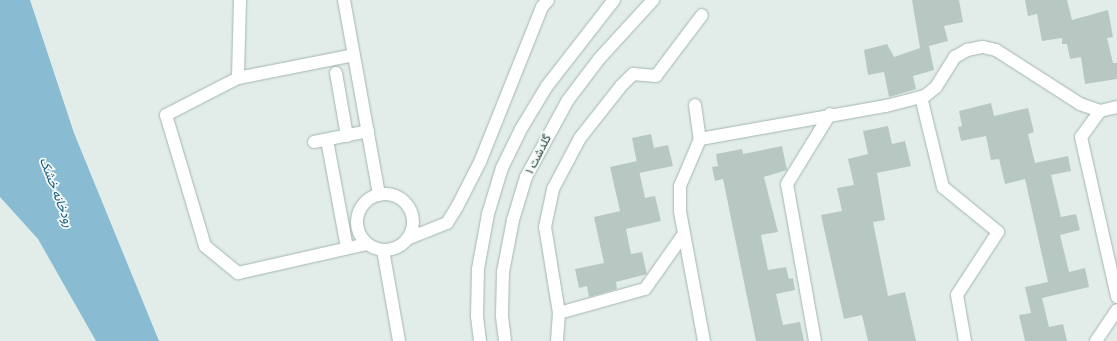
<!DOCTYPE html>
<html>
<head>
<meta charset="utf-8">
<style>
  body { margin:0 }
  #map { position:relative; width:1117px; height:341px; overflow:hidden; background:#e2edea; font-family:"Exo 2",Vazirmatn,sans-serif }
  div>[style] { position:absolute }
  .water>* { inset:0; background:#89bcd3 }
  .building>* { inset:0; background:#b7c8c3 }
  .roads { filter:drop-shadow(0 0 1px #a5b5b2) drop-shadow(0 0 1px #a5b5b2) }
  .minor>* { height:12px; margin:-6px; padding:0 6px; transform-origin:6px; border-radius:6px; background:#fff }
  .minor>.ring { margin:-6px; padding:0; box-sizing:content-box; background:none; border:12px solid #fff; border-radius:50% }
  span { translate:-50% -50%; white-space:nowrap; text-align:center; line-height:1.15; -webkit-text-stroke:3.5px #f3f9f7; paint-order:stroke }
  .street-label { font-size:12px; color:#223e3b }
  .water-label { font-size:13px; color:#1b5c7b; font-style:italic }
</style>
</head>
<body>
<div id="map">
  <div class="water">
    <i style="clip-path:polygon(0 0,30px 0,74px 133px,159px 341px,96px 341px,38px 239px,0 197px)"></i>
  </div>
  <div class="building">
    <i style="clip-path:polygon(912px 0,959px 0,963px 22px,944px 26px,948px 41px,929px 46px,934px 70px,913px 76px,916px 89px,889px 97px,884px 72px,868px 75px,864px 50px,887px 44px,894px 57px,920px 48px)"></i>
    <i style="clip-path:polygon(1025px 0,1067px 0,1072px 20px,1108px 10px,1113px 37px,1107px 38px,1113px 63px,1117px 63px,1117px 79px,1085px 84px,1081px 57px,1070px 59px,1067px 44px,1062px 44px,1062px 38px,1042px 41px,1037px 14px,1028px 16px)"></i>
    <i style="clip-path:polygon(991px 103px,994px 116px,1028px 108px,1034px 132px,1028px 134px,1035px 163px,1068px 156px,1071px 171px,1051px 175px,1061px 217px,1076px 214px,1080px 230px,1060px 235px,1069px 272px,1085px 268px,1089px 287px,1042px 298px,1049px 327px,1063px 324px,1067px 341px,1025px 341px,1019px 315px,1031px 313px,1025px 287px,1048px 282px,1025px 179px,1005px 184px,999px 159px,991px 160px,986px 136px,961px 141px,958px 127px,962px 126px,959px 111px)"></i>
    <i style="clip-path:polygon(888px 126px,892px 144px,905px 141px,911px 166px,877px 173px,885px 220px,873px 222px,888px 296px,905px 292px,916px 341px,868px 341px,862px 315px,844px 319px,821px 215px,842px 211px,837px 188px,854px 185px,848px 159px,868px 154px,863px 131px)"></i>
    <i style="clip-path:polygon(651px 134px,654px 148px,668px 145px,673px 166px,639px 173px,632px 138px)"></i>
    <i style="clip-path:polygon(782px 146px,787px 170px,764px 177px,778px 232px,761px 235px,768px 270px,786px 267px,789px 279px,793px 278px,795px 290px,776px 294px,783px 325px,800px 322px,804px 341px,756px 341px,723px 179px,715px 181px,712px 167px,718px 166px,716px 154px,742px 149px,743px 154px)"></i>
    <i style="clip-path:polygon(637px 161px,645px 198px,655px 196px,661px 221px,626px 229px,631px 254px,642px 252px,647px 274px,616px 282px,617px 289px,589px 297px,587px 286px,579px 288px,575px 269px,604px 263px,594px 217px,620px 211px,610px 167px)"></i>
  </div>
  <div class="roads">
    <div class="minor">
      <i style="left:240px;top:0;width:78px;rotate:91.5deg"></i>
      <i style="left:238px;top:78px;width:81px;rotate:152.8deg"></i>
      <i style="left:166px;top:115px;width:137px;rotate:73.4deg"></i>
      <i style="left:205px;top:246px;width:43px;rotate:39.3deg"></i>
      <i style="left:238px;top:273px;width:132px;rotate:-12.7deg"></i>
      <i style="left:344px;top:0;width:198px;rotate:79.8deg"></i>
      <i style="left:336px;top:73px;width:64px;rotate:80.1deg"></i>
      <i style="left:238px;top:78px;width:118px;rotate:-11.2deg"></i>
      <i style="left:921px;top:97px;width:93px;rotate:76.3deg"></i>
      <i style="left:943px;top:187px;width:71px;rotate:39.3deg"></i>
      <i style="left:998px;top:232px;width:75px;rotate:123.1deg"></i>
      <i style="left:957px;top:295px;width:47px;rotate:80.1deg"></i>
      <i style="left:695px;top:105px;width:34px;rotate:82deg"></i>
      <i style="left:1100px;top:111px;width:32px;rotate:126deg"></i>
      <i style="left:1081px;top:137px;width:164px;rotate:77.3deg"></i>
      <i style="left:327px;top:140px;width:110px;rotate:79.5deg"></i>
      <i style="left:314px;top:142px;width:55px;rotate:-11.5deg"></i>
      <i class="ring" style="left:357px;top:194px;width:44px;height:44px"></i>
      <i style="left:407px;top:239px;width:43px;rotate:-21.8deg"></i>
      <i style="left:447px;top:223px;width:19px;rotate:-58deg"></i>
      <i style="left:457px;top:207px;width:51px;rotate:-62.9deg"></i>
      <i style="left:480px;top:162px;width:167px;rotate:-68.2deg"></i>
      <i style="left:542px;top:7px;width:9px;rotate:-49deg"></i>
      <i style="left:383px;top:250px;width:92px;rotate:80deg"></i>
      <i style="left:559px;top:313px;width:89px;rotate:-15.6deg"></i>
      <i style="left:645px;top:289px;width:67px;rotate:-54.7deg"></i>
      <i style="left:480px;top:341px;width:25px;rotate:-97deg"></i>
      <i style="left:477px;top:316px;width:47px;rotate:-88.8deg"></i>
      <i style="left:478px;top:269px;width:56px;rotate:-79.7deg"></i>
      <i style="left:488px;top:214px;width:48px;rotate:-73.1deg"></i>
      <i style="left:502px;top:168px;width:43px;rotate:-64deg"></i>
      <i style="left:521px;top:129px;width:50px;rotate:-58.8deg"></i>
      <i style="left:547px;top:86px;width:109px;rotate:-52.1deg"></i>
      <i style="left:505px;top:341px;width:26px;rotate:-97deg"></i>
      <i style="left:502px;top:315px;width:43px;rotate:-88.7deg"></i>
      <i style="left:503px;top:272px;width:53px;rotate:-79.1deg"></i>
      <i style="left:513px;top:220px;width:45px;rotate:-73.2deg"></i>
      <i style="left:526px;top:177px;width:88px;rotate:-61.4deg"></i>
      <i style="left:568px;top:100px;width:51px;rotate:-52.9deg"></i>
      <i style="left:599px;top:59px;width:80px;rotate:-47.5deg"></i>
      <i style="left:557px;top:341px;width:28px;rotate:-86deg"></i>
      <i style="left:559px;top:313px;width:87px;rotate:-99.2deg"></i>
      <i style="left:545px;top:227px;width:39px;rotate:-78deg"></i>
      <i style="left:553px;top:189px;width:58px;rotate:-62.1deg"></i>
      <i style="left:580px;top:138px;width:66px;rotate:-51.7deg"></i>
      <i style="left:621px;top:86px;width:17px;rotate:-45deg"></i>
      <i style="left:633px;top:74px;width:23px;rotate:5deg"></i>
      <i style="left:656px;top:76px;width:76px;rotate:-53deg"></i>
      <i style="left:704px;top:341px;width:132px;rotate:-100.5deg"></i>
      <i style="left:680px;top:211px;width:25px;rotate:-90deg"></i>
      <i style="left:680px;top:186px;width:51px;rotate:-66.9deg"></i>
      <i style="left:700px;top:139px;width:189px;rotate:-10.1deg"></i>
      <i style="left:886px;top:106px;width:40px;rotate:-14.4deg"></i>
      <i style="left:925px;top:96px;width:14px;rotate:-39deg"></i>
      <i style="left:936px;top:87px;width:36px;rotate:-58deg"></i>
      <i style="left:955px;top:57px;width:14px;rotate:-30deg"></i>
      <i style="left:967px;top:50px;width:16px;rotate:-11deg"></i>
      <i style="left:983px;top:47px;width:13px;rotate:13deg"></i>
      <i style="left:996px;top:50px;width:100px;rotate:32.7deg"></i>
      <i style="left:1080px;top:104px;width:21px;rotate:19deg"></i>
      <i style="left:1100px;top:111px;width:17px;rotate:-13deg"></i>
      <i style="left:815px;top:341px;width:159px;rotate:-100.1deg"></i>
      <i style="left:787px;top:184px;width:82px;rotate:-58.4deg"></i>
      <i style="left:1096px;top:341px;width:37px;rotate:-56deg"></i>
    </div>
  </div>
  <div class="street-label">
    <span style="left:538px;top:154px;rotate:-63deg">گلدشت ۱</span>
  </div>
  <div class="water-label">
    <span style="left:57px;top:192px;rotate:69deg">رودخانه خشک</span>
  </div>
</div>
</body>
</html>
